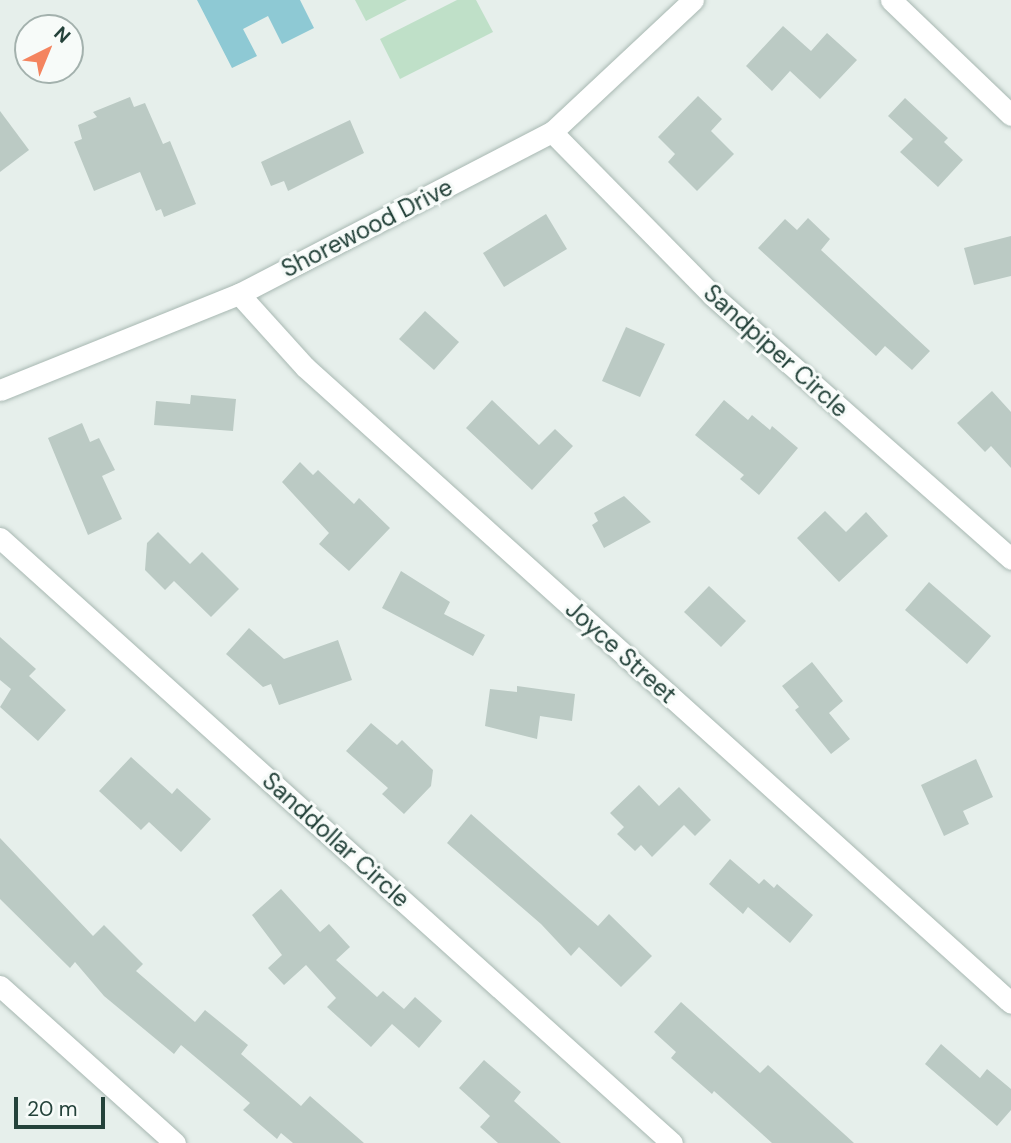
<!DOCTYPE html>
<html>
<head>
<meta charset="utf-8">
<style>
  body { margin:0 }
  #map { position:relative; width:1011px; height:1143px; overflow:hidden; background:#e6efeb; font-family:"DM Sans",sans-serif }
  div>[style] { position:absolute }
  .green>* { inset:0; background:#bfe0c8 }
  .water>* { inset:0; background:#8ec9d4 }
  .building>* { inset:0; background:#bbcac4 }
  .roads { filter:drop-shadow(0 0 2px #a8b8b2) drop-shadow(0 0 2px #a8b8b2) }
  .street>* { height:21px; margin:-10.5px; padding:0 10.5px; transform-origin:10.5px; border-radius:10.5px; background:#fff }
  .secondary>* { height:21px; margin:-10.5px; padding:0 10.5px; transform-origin:10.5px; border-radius:10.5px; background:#fff }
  span { translate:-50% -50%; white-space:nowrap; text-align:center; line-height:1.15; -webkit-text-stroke:6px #f7fbf9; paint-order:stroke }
  .street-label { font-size:24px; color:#24423a }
  .north { position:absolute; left:14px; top:14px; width:70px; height:70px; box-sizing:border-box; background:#f7fbf9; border:2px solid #a3b1ad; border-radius:50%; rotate:43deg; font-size:19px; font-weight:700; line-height:28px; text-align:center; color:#24423a }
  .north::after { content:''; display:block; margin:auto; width:24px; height:32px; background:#f4845f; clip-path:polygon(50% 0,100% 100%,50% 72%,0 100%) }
  .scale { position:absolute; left:14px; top:1097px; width:91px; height:32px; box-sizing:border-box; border:4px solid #24423a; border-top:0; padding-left:9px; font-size:21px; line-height:24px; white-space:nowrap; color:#24423a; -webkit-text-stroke:5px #f7fbf9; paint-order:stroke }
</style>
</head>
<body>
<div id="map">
  <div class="green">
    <i style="clip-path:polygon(355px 0,407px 0,366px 21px)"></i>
    <i style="clip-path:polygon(457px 0,476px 0,493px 32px,400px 79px,380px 39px)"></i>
  </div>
  <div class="water">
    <i style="clip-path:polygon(197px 0,300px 0,314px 28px,282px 44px,268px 16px,243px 29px,257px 56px,232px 68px)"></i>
  </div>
  <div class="building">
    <i style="clip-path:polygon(783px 26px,811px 51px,827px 33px,857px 60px,820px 99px,790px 71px,772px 91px,746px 66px)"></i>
    <i style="clip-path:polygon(698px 96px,722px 119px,711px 131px,734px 154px,697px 191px,668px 162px,675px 154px,658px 137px)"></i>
    <i style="clip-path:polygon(130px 97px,134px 107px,145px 103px,163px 144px,170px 141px,196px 204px,164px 217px,161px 209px,156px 211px,140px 172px,94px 191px,74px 142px,82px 139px,78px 125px,97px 117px,93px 112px)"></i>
    <i style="clip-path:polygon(905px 98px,948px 138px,944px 142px,963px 160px,938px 187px,900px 152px,913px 139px,888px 116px)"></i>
    <i style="clip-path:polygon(0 111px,29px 150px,0 172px)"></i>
    <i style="clip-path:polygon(350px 120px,364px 153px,288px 191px,284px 181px,271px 186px,261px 162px)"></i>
    <i style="clip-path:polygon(546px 214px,567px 249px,504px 287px,483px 253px)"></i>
    <i style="clip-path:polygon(808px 218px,830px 239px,821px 250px,930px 351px,912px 370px,885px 346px,876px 356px,758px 248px,785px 219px,797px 230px)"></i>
    <i style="clip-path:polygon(1011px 236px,1011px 276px,974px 285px,964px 248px)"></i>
    <i style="clip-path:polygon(425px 311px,459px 342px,434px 370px,399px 339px)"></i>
    <i style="clip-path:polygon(626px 327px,665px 344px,640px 397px,602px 381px)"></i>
    <i style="clip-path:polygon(992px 391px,1011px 412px,1011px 468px,991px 446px,985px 452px,957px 423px)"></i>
    <i style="clip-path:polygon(191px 395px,236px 399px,233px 431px,154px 425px,156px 401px,190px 404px)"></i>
    <i style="clip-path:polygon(492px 400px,539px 445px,555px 429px,573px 446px,532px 490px,466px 428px)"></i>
    <i style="clip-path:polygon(724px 400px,748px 420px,752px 415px,770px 430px,772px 426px,798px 448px,759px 495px,740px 479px,744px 475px,695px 435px)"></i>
    <i style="clip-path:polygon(82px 423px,90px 442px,99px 438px,115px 470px,102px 476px,122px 519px,88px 535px,48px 438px)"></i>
    <i style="clip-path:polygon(300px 462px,313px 475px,318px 470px,354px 504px,359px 498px,390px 528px,349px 571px,319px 544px,329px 533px,282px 482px)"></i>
    <i style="clip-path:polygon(624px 496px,651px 522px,604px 548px,592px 525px,598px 521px,594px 513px)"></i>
    <i style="clip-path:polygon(825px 511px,846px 532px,866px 512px,888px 536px,839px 582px,797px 538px)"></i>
    <i style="clip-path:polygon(158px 532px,190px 564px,202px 552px,239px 589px,211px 617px,174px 581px,165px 590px,145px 570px,147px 543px)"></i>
    <i style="clip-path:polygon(401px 571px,450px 602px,444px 614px,485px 635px,473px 656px,382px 608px)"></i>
    <i style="clip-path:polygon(929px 582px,991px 636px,967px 664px,905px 610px)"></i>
    <i style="clip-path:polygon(709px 586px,746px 621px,721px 647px,684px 612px)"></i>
    <i style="clip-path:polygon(249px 628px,284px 659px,338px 640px,352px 680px,279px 705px,271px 684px,263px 687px,226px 654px)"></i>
    <i style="clip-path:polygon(0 637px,36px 669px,29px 676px,66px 710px,38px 741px,0 707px,11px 689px,0 680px)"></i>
    <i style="clip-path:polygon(812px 662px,843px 701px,829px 713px,850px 739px,831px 754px,795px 710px,799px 707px,782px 686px)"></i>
    <i style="clip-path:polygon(517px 686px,575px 694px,572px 721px,540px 716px,537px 739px,485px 726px,490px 689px,517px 692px)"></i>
    <i style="clip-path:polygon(371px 723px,397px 745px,402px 740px,433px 770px,431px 786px,404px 814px,382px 794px,388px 788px,346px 751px)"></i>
    <i style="clip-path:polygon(131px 757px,172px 794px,177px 788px,211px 819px,181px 852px,149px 822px,141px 830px,99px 791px)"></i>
    <i style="clip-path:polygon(976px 759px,993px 797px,963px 811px,969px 824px,944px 836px,921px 785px)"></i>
    <i style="clip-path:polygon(639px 785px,659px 806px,679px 787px,711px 820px,695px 836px,684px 825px,652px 857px,641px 845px,635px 851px,617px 834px,624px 827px,610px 813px)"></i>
    <i style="clip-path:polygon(471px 814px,598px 926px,609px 914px,652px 956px,621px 987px,579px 947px,571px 956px,541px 924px,447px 843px)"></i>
    <i style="clip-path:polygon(0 838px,93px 936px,104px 925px,143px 964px,136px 971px,195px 1022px,205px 1010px,248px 1045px,241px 1054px,301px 1106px,310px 1096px,364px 1143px,293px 1143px,281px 1133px,277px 1139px,243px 1110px,250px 1103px,181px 1045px,174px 1054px,104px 996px,75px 962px,70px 968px,0 899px)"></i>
    <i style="clip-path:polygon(730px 859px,759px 884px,764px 879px,774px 888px,777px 884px,813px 915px,790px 943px,748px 907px,743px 914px,709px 884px)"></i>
    <i style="clip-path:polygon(281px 889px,320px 932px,329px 924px,350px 947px,336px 960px,377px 997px,383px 991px,404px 1009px,415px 997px,442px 1021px,419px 1048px,392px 1024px,371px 1047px,327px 1007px,336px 998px,306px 965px,284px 985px,268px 968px,282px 955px,252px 915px)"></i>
    <i style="clip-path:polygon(681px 1002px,760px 1073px,768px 1065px,854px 1143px,772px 1143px,714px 1091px,712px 1094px,671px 1058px,676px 1052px,654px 1032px)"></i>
    <i style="clip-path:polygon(941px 1044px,980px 1078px,987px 1069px,1011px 1089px,1011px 1110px,997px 1126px,925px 1064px)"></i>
    <i style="clip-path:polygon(484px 1060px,521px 1092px,514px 1101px,561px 1143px,498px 1143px,480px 1127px,490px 1116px,459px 1088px)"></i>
  </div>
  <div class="roads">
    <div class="street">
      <i style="left:891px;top:0;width:166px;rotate:43.8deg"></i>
      <i style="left:552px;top:132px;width:228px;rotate:45.5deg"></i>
      <i style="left:712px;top:295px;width:399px;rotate:41.4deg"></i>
      <i style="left:239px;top:294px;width:98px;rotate:47.9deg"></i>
      <i style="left:305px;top:367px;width:950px;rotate:42.01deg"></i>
      <i style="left:0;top:538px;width:904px;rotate:42deg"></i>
      <i style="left:0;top:986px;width:235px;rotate:41.9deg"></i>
    </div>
    <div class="secondary">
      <i style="left:0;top:390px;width:258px;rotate:-21.9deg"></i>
      <i style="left:239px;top:294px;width:352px;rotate:-27.4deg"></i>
      <i style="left:552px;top:132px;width:193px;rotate:-43.1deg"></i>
    </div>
  </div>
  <div class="street-label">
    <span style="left:367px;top:228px;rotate:-27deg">Shorewood Drive</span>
    <span style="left:776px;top:351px;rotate:42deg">Sandpiper Circle</span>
    <span style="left:621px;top:652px;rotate:42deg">Joyce Street</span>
    <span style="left:336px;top:840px;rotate:42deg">Sanddollar Circle</span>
  </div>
  <div class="north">N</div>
  <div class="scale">20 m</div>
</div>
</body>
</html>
